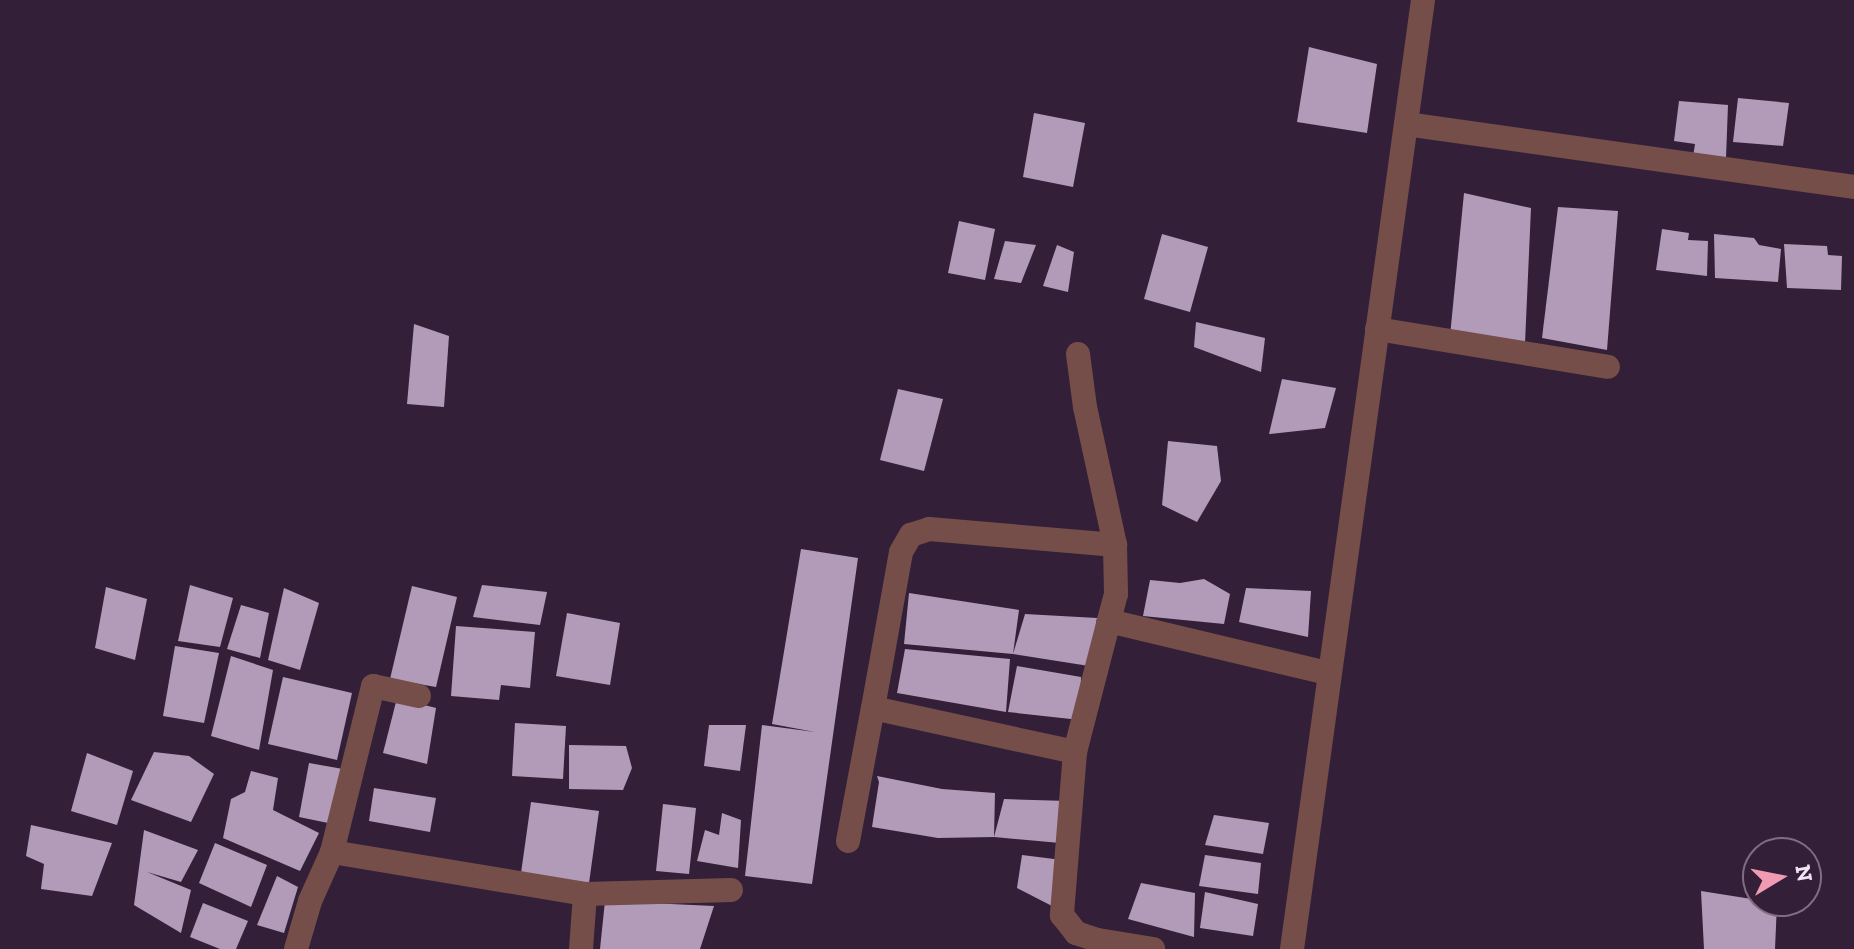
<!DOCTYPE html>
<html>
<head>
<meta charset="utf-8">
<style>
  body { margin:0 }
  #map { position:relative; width:1854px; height:949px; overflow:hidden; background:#332038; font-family:"Zilla Slab",serif }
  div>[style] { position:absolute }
  .building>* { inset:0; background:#b29bb8 }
  .street>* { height:24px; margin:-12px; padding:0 12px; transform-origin:12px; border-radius:12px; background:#764e49 }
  span { translate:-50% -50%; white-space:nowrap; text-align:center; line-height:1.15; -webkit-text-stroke:8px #332038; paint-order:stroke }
  .north { position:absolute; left:1742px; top:837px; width:80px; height:80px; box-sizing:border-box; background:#332038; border:2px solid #7f6e83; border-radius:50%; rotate:80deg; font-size:22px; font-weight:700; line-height:32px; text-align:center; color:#f0e4f4 }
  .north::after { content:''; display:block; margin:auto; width:28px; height:36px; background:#f19ab4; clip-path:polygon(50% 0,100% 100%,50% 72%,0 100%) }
</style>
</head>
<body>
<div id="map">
  <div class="building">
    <i style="clip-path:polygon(1309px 47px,1377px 64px,1367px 133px,1297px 122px)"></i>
    <i style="clip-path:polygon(1738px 98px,1789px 103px,1783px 146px,1733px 142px)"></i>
    <i style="clip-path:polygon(1679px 101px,1728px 105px,1726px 158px,1693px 157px,1695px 144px,1674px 141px)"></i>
    <i style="clip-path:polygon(1034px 113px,1085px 123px,1073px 187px,1023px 177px)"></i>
    <i style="clip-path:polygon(1464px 193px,1531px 208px,1525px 343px,1450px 336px)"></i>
    <i style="clip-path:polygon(1558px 207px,1618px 211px,1607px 350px,1542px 338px)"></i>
    <i style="clip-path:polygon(959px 221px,995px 229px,985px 280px,948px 273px)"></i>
    <i style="clip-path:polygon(1662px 229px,1689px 233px,1688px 240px,1708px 241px,1707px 276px,1656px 270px)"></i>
    <i style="clip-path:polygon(1162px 234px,1208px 247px,1190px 312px,1144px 299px)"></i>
    <i style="clip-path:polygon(1714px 234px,1754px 238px,1759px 245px,1781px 249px,1778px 282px,1715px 278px)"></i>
    <i style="clip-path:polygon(1005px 241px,1036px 245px,1021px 283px,994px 279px)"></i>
    <i style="clip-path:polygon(1784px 244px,1827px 246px,1828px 255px,1842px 256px,1841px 290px,1787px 288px)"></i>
    <i style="clip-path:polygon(1057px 245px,1074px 252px,1068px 292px,1043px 286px)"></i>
    <i style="clip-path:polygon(1196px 322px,1265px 338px,1261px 372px,1194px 347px)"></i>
    <i style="clip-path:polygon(414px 324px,449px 336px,444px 407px,407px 404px)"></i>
    <i style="clip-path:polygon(1282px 379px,1336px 388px,1325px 428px,1269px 434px)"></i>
    <i style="clip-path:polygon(898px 389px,943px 399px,924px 471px,880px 460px)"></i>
    <i style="clip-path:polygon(1168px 441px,1217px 446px,1221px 481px,1197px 522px,1162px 505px)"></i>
    <i style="clip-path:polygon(801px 549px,858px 558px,812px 884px,745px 876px,762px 725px,815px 732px,772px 724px)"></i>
    <i style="clip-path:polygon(1204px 579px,1230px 594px,1224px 624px,1143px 616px,1150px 580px,1180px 583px)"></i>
    <i style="clip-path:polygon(190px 585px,233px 598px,220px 647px,178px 641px)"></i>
    <i style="clip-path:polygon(482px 585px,547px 592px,540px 625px,473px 617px)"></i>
    <i style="clip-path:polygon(412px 586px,457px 597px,436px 687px,390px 679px)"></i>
    <i style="clip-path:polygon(106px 587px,147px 599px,135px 660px,95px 648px)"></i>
    <i style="clip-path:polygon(284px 588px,319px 603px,300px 670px,268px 660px)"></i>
    <i style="clip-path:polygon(1246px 588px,1311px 591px,1308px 637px,1239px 622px)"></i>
    <i style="clip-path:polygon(909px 593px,1019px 610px,1013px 654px,1025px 614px,1097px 618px,1089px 666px,1013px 654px,904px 644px)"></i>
    <i style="clip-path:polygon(241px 605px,269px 613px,260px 658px,227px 649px)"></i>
    <i style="clip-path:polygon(567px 613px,620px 623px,610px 685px,556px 676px)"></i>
    <i style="clip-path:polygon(456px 626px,535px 632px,530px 688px,501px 685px,499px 700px,451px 696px)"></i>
    <i style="clip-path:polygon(175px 646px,219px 653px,204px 723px,163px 716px)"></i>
    <i style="clip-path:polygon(905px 649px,1010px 659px,1006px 712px,897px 693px)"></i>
    <i style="clip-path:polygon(231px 656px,273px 670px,259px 750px,211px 736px)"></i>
    <i style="clip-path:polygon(1017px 666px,1081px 677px,1080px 720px,1008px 712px)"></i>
    <i style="clip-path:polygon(283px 677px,352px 693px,337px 760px,268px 744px)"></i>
    <i style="clip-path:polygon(397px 698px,436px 708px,427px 764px,383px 753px)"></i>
    <i style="clip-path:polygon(515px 723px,566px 726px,563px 779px,512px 776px)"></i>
    <i style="clip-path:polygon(709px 725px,746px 725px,740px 771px,704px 766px)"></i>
    <i style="clip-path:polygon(569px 745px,626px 746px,632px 768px,623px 790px,569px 789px)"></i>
    <i style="clip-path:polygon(154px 752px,189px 756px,214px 774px,191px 822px,131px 800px)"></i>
    <i style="clip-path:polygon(87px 753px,133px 771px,117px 825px,71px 811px)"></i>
    <i style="clip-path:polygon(309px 763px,343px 769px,333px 824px,299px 817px)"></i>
    <i style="clip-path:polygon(251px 771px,278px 778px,273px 810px,319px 833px,300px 871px,223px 838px,231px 799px,245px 792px)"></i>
    <i style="clip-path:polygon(877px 776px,942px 789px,995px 793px,994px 837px,938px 838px,872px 827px,879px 782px)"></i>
    <i style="clip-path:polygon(374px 788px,436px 798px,430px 832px,369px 821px)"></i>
    <i style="clip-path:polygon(1004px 799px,1068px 801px,1060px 843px,994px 837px)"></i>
    <i style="clip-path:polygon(531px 802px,599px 811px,589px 883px,521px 873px)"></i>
    <i style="clip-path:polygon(663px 804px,696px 808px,689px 874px,656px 871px)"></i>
    <i style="clip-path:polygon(722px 813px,741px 820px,738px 868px,697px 861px,705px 830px,719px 835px)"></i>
    <i style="clip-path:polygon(1214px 815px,1269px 823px,1263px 854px,1205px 845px)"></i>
    <i style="clip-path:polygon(31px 825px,112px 843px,92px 896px,41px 889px,44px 864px,26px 856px)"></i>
    <i style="clip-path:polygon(144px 830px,198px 850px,181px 882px,147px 872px,191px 890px,181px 933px,134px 905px)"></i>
    <i style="clip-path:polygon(215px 843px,267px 865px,251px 907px,199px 883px)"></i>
    <i style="clip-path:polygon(1022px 855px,1062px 860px,1052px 906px,1017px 888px)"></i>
    <i style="clip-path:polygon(1205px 855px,1261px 863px,1258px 894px,1199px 886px)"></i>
    <i style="clip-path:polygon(277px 876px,298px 887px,284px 933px,257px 925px)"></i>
    <i style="clip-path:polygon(1141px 883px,1195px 893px,1194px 937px,1128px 919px)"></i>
    <i style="clip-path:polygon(1701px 891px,1777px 903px,1775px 949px,1704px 949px)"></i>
    <i style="clip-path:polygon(1205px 892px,1258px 904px,1253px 936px,1200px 928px)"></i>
    <i style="clip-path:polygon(605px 901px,714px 906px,700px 949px,600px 949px)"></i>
    <i style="clip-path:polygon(203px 903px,248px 921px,236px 949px,220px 949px,190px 937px)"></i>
  </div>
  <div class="street">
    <i style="left:1406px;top:124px;width:452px;rotate:8deg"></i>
    <i style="left:1377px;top:329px;width:234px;rotate:9.3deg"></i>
    <i style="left:1078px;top:354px;width:53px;rotate:82.5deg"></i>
    <i style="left:1085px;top:407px;width:141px;rotate:77.7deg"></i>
    <i style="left:873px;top:708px;width:158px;rotate:-79.8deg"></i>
    <i style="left:901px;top:552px;width:20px;rotate:-60deg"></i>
    <i style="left:911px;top:535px;width:19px;rotate:-18deg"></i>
    <i style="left:929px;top:529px;width:187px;rotate:4.9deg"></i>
    <i style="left:1115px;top:545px;width:49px;rotate:88.8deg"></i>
    <i style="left:1116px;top:594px;width:28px;rotate:105deg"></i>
    <i style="left:1075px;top:752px;width:164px;rotate:94.6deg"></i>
    <i style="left:1062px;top:915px;width:23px;rotate:52deg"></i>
    <i style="left:1076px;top:933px;width:23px;rotate:18deg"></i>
    <i style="left:1098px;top:940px;width:56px;rotate:9.3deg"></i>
    <i style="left:848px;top:841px;width:135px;rotate:-79.4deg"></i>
    <i style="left:873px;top:708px;width:207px;rotate:12.3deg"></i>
    <i style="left:1075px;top:752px;width:135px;rotate:-75.5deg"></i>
    <i style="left:1109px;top:621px;width:224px;rotate:13.4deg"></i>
    <i style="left:332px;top:852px;width:171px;rotate:-76.1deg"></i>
    <i style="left:373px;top:686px;width:47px;rotate:12.3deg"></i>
    <i style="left:296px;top:949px;width:50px;rotate:-73.7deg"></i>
    <i style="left:310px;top:901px;width:54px;rotate:-65.8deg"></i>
    <i style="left:332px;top:852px;width:256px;rotate:9.4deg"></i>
    <i style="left:585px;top:894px;width:146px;rotate:-1.6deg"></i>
    <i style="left:581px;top:949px;width:55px;rotate:-85.8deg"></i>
    <i style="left:1292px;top:949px;width:958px;rotate:-82.14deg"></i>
  </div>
  <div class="north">N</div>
</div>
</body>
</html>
